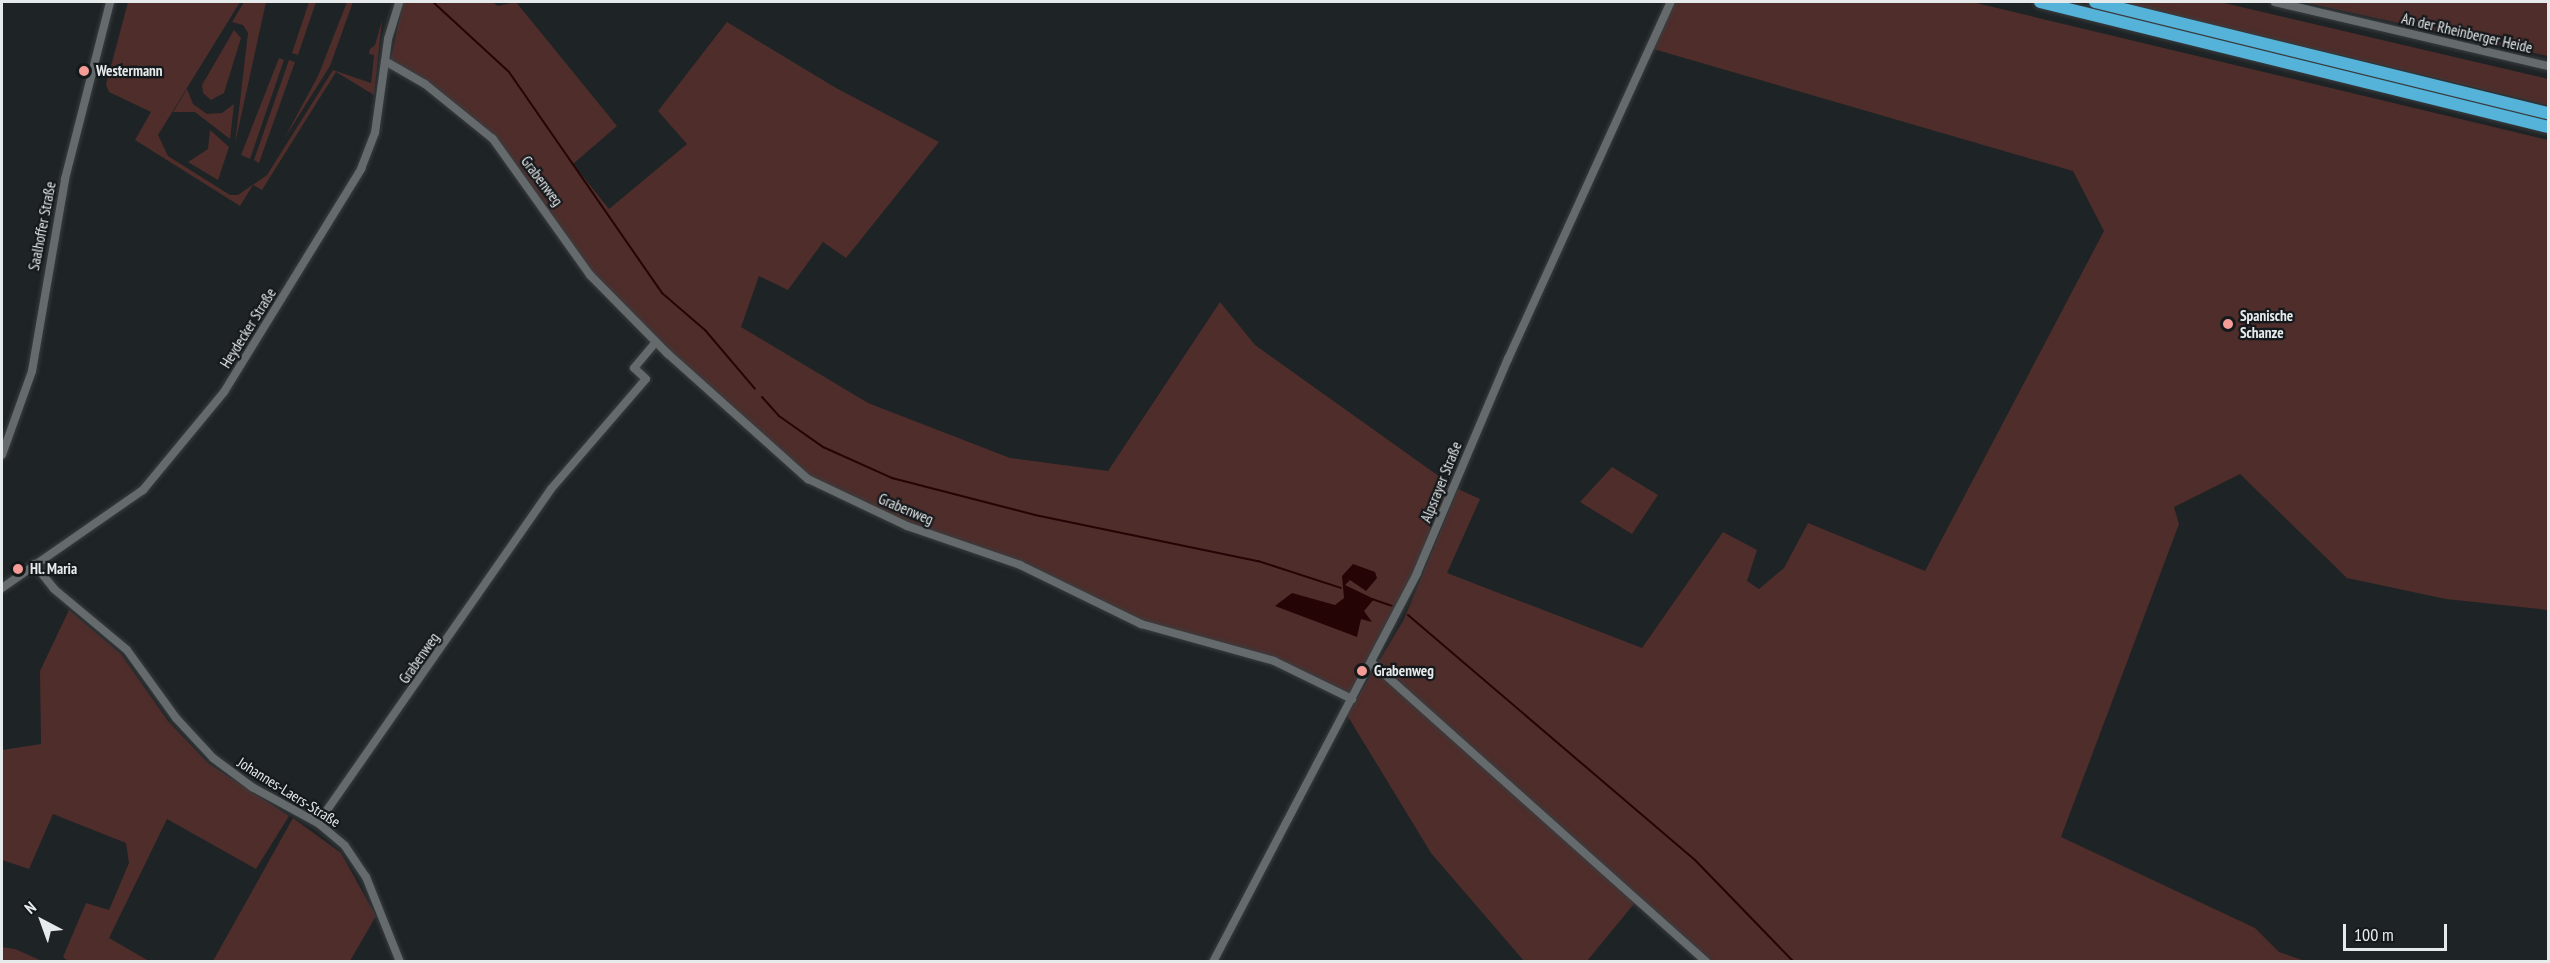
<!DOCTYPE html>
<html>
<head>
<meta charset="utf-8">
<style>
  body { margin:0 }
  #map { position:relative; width:2550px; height:963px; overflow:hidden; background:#1e2325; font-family:"PT Sans Narrow",sans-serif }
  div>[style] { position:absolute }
  .green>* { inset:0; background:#4f2d2b }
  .water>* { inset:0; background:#250405 }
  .stream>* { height:2px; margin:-1px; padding:0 1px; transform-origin:1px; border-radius:1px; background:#250405 }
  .roads { filter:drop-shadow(0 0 2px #393d3f) drop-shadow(0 0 2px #393d3f) }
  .minor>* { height:8px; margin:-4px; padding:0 4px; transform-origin:4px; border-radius:4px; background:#656b6d }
  .highway>* { height:12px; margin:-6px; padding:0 6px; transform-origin:6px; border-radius:6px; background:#55b2d9 }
  .dots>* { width:16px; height:16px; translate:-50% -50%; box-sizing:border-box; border:3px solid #15191c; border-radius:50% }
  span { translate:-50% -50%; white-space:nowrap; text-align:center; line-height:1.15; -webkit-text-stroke:4.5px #15191c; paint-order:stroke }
  .street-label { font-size:15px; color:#e6eaeb }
  .poi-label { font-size:15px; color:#e6eaeb; font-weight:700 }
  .left { translate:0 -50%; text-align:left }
  .frame { position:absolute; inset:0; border:3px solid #e6eaeb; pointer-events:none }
  .north { position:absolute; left:12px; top:891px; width:60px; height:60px; -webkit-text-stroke:4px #15191c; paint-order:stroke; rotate:319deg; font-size:16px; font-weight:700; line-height:24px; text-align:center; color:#e6eaeb }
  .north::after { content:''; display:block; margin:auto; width:21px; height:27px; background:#e6eaeb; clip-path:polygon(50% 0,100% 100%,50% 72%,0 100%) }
  .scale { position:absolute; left:2343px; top:924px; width:104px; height:27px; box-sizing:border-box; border:3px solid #e6eaeb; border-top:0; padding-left:8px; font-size:18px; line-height:21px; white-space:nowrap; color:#e6eaeb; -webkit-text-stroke:4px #15191c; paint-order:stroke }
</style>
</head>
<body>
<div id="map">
  <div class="green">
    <i style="clip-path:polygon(128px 2px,240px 2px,158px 135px,168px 156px,230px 195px,238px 195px,267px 175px,333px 70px,371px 83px,374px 55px,369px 54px,370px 49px,375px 45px,382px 20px,374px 95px,336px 72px,262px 190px,253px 185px,240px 206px,135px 140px,151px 112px,109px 92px,106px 85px)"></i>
    <i style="clip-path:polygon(244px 2px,266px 2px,235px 144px,248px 33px,243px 25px,232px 22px)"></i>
    <i style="clip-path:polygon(309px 2px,316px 2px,298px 55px,292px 53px)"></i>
    <i style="clip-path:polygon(347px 2px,353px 2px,330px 66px,284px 139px,318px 76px)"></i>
    <i style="clip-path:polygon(403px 2px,492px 2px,498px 6px,516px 2px,617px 126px,573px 164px,609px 209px,687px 144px,658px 111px,727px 22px,836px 88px,939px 142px,846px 258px,823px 242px,788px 290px,759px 276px,741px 327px,868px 403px,1010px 458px,1108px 471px,1220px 302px,1255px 345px,1454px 487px,1352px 699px,1274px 661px,1141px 624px,1020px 565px,907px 526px,808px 479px,668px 354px,590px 275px,493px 139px,390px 63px)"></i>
    <i style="clip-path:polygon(1676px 2px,1972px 2px,2548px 140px,2548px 610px,2446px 599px,2347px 578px,2240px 474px,2174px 507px,2179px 524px,2061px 837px,2255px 928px,2279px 952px,2305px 961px,1706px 961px,1638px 899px,1587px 961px,1524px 961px,1431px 853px,1347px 715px,1404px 619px,1458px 489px,1480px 499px,1447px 573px,1642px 648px,1723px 532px,1757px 550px,1747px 581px,1759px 589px,1784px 568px,1808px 523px,1925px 571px,2104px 231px,2073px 171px,1650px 48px)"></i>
    <i style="clip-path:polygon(2120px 2px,2220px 2px,2548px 79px,2548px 105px)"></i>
    <i style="clip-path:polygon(2303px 2px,2548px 2px,2548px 56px)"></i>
    <i style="clip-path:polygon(234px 30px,241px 38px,224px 93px,211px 100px,203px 93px,202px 85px)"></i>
    <i style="clip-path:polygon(279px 58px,284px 60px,250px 159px,241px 155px)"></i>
    <i style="clip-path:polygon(289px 60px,295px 62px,259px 163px,254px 160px)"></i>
    <i style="clip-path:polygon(187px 89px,193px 104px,207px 114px,222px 113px,234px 104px,230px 139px,195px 112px,173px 112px)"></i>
    <i style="clip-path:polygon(210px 130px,229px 147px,218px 180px,188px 162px,208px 149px)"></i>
    <i style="clip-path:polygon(1612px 467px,1658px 495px,1632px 534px,1580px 502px)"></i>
    <i style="clip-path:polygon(69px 610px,121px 654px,168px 721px,209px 764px,289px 816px,256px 869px,167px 819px,109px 938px,149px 961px,68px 961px,63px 957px,86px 903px,109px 910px,129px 863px,126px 843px,53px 814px,29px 869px,2px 860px,2px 750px,41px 744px,40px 671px)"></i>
    <i style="clip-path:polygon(293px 818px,341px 853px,376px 916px,350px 961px,213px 961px)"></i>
    <i style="clip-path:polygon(2px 947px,15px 949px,42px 961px,2px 961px)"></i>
  </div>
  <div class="water">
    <i style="clip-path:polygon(1353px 564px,1375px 572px,1377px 578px,1366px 591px,1350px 580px,1345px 585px,1374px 599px,1364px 611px,1372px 622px,1361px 619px,1357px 637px,1275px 606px,1292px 593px,1335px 605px,1344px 598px,1342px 576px)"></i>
  </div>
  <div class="stream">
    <i style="left:433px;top:2px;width:103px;rotate:42.6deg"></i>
    <i style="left:509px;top:72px;width:269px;rotate:55.3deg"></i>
    <i style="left:662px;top:293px;width:57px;rotate:40.7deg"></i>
    <i style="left:705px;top:330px;width:77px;rotate:49.7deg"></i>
    <i style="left:762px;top:397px;width:25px;rotate:48deg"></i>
    <i style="left:779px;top:416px;width:54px;rotate:35.2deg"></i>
    <i style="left:823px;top:447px;width:76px;rotate:24.2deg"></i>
    <i style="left:892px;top:478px;width:148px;rotate:14.5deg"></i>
    <i style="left:1035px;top:515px;width:228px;rotate:11.7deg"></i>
    <i style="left:1258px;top:561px;width:87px;rotate:18deg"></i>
    <i style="left:1372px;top:599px;width:21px;rotate:19deg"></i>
    <i style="left:1408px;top:615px;width:377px;rotate:40.5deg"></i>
    <i style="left:1695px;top:860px;width:142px;rotate:45.9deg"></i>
  </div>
  <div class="roads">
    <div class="minor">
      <i style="left:2275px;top:2px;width:280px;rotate:13.2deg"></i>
      <i style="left:385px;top:61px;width:46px;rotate:29.9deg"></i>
      <i style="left:425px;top:84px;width:87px;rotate:39deg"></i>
      <i style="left:493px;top:139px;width:167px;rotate:54.5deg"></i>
      <i style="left:590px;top:275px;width:111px;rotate:45.4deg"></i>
      <i style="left:668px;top:354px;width:188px;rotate:41.8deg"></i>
      <i style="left:808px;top:479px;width:110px;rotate:25.4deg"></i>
      <i style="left:907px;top:526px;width:120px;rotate:19deg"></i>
      <i style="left:1020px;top:565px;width:135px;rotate:26deg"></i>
      <i style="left:1141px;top:624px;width:138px;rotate:15.5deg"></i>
      <i style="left:1274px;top:661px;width:87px;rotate:26deg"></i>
      <i style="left:2px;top:455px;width:89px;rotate:-70.3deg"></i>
      <i style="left:32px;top:371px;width:195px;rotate:-80.2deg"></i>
      <i style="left:65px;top:179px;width:183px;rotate:-75.7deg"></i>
      <i style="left:34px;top:564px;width:32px;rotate:51deg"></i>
      <i style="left:54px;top:589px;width:95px;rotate:39.9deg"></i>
      <i style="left:127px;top:650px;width:84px;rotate:54.2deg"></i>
      <i style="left:176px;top:718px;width:54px;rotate:47.2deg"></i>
      <i style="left:213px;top:758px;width:49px;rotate:36.6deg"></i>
      <i style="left:252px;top:787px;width:75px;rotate:28.6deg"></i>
      <i style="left:318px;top:823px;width:35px;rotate:40deg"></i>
      <i style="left:345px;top:846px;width:37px;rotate:56deg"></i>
      <i style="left:366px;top:877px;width:92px;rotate:68.2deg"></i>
      <i style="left:2px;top:588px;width:172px;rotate:-34.8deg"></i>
      <i style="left:143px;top:490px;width:127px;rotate:-50.4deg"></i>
      <i style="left:224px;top:392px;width:262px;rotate:-58.4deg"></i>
      <i style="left:361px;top:169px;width:39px;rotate:-69deg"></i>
      <i style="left:375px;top:133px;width:95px;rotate:-82.1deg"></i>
      <i style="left:388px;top:39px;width:39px;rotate:-73deg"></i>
      <i style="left:1372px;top:663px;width:448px;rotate:41.8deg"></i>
      <i style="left:318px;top:823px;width:407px;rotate:-55.1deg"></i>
      <i style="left:551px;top:489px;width:145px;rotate:-49.2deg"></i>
      <i style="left:646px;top:379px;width:16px;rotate:-137deg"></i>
      <i style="left:634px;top:368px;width:34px;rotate:-50deg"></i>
      <i style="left:1213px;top:962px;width:439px;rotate:-62.3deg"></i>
      <i style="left:1417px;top:573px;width:233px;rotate:-67deg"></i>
      <i style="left:1508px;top:359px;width:392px;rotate:-65.5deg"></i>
    </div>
    <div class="highway">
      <i style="left:2040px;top:2px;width:523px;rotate:13.82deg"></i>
      <i style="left:2095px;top:2px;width:466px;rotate:13.8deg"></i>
    </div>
  </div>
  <div class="dots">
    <i style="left:84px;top:71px;background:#f59c96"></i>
    <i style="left:2228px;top:324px;background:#f59c96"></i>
    <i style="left:18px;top:569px;background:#f59c96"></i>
    <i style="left:1362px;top:671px;background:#f59c96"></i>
  </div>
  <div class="street-label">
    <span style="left:2467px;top:33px;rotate:13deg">An der Rheinberger Heide</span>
    <span style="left:542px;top:181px;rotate:53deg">Grabenweg</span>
    <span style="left:42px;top:226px;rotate:-79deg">Saalhoffer Straße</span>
    <span style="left:248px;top:328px;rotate:-58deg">Heydecker Straße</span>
    <span style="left:1441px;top:482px;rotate:-68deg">Alpsrayer Straße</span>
    <span style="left:906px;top:509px;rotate:23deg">Grabenweg</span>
    <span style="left:419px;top:658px;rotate:-55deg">Grabenweg</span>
    <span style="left:289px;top:792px;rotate:32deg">Johannes-Laers-Straße</span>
  </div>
  <div class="poi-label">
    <span class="left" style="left:96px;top:71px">Westermann</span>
    <span class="left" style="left:2240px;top:324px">Spanische<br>Schanze</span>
    <span class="left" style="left:30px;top:569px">Hl. Maria</span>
    <span class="left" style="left:1374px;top:671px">Grabenweg</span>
  </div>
  <div class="frame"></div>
  <div class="north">N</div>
  <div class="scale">100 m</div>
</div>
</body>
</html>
